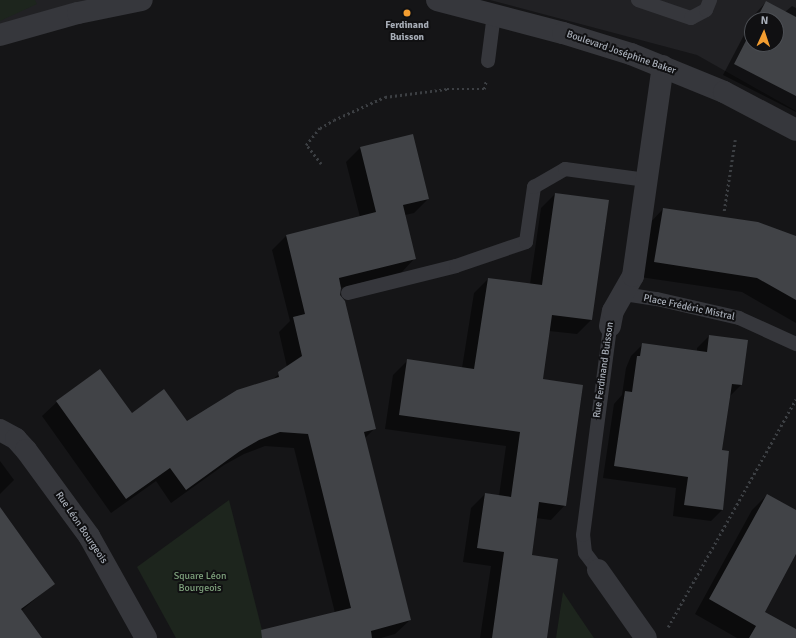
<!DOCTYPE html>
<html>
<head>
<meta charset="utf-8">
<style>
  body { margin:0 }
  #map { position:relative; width:796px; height:638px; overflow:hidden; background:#151517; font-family:Signika,sans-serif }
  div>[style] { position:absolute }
  .built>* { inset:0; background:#212124 }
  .green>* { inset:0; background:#1d251d }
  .shadow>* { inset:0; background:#0007 }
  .building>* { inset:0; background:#414347 }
  .path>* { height:2.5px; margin-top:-1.25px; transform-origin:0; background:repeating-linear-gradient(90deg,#3c3f43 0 2px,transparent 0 5px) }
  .service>* { height:14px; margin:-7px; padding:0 7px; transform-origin:7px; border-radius:7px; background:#36373c }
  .minor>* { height:22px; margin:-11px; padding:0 11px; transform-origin:11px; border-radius:11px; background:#36373c }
  .dots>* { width:11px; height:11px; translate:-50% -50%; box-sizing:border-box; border:2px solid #101012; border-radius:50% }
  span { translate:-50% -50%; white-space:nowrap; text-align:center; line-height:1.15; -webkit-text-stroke:4px #101012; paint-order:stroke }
  .poi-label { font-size:10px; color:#a7adb7; font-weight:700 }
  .street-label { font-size:10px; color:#a7adb7 }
  .park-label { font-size:10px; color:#7fa27d }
  .north { position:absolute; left:744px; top:12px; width:40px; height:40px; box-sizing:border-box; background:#101012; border:1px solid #4c4f54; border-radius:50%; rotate:3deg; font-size:11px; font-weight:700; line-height:16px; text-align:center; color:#a7adb7 }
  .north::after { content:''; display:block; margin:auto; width:14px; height:18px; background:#f39d30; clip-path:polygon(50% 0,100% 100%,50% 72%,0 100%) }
</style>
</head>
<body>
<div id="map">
  <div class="built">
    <i style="clip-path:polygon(0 0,118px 0,0 32px)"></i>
    <i style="clip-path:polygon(evenodd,490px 0,796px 0,796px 111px,697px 55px,490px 0,752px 20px,776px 20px,776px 44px,752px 44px,752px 20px)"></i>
  </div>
  <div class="green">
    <i style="clip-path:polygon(0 0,35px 0,37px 4px,0 21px)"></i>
    <i style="clip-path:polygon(229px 500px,264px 638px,176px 638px,137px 567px)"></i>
    <i style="clip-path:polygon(563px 592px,577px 613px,594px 638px,556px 638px)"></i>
  </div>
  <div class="shadow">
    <i style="clip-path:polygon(evenodd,766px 2px,785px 12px,792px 6px,796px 8px,796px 112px,723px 75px,755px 14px,766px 2px,752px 20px,776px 20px,776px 44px,752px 44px,752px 20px)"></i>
    <i style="clip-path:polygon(360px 148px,428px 199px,414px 213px,405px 215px,415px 258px,401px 273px,340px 288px,339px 295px,374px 429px,364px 439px,410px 620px,395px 634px,381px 638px,285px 638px,335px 613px,294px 448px,265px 446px,244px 454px,224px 465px,171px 503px,156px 481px,111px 513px,42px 416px,57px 402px,187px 422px,272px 380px,287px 367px,279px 332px,290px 321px,272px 250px,286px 236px,360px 217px,346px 162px)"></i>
    <i style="clip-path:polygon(555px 194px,608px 201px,591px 320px,577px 334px,549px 331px,541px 380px,565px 505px,551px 520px,536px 518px,531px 556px,546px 638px,480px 638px,491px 566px,463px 562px,471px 508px,485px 494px,499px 496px,506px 446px,385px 429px,393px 375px,408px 360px,462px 368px,474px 293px,488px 279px,530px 284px,541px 208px)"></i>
    <i style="clip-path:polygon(663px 209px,796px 238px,796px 323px,742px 292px,640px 277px,649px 224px)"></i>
    <i style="clip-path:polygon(709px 336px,747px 341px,741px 385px,729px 397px,721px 451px,722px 510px,711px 521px,673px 516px,676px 488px,603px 478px,614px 404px,622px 395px,626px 368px,631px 356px,643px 344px,697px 352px,697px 348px)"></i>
    <i style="clip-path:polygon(0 461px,14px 480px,0 494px)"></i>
    <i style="clip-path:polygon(767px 495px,796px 512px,796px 552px,763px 612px,796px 630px,796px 638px,737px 638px,695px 614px,752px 510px)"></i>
    <i style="clip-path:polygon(0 509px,53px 584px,21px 611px,40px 638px,0 638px)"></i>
  </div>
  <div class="building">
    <i style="clip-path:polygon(766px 1px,796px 17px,796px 96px,734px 64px,752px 29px,752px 44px,776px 44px,776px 20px,756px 20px)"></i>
    <i style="clip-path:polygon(413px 134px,429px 199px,403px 205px,416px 259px,339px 278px,341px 288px,340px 295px,345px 301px,376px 429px,364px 432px,411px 620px,371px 631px,372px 638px,262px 638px,261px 630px,351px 608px,308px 434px,280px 432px,259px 440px,240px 451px,186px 490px,170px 468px,126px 499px,56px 401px,100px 369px,132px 413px,164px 389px,187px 421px,237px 390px,279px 377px,278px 372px,302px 356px,293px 317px,305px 314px,286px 235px,376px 212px,360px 147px)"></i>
    <i style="clip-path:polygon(555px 193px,609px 200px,592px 320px,552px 315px,543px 379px,583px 385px,566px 506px,539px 502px,532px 555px,558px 559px,547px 638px,492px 638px,504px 552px,477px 548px,485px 493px,511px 497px,520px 432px,399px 415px,407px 359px,474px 369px,488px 278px,542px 285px)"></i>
    <i style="clip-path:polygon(663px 208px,758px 222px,796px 236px,796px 300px,757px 278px,654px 262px)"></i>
    <i style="clip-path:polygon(709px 335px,748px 340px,742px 385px,732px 384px,722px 450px,729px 451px,723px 510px,684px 505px,688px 477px,614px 466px,625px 391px,632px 392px,637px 356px,640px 356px,642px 343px,707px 352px)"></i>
    <i style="clip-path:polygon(767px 494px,796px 510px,796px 554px,765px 612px,796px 629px,796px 638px,749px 638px,756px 626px,709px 599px)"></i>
    <i style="clip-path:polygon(0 507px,55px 584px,21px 609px,42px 638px,0 638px)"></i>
  </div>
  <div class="path">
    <i style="left:321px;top:164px;width:24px;rotate:-128deg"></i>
    <i style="left:306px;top:145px;width:22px;rotate:-51deg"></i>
    <i style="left:320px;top:128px;width:16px;rotate:-30deg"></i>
    <i style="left:334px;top:120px;width:56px;rotate:-24.3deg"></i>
    <i style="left:385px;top:97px;width:63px;rotate:-7.4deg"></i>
    <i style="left:447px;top:89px;width:37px"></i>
    <i style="left:484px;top:89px;width:8px;rotate:-76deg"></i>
    <i style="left:724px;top:211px;width:72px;rotate:-81.2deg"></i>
    <i style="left:668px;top:627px;width:261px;rotate:-60.7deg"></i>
  </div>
  <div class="service">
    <i style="left:638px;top:0;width:56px;rotate:18.8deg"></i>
    <i style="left:691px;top:18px;width:17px;rotate:-28deg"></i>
    <i style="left:706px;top:10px;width:11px;rotate:-68deg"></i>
    <i style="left:488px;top:61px;width:47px;rotate:-82.7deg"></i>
    <i style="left:348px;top:293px;width:111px;rotate:-14deg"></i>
    <i style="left:456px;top:266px;width:74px;rotate:-18.9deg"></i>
    <i style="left:526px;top:242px;width:56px;rotate:-81.7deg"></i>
    <i style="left:534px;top:187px;width:36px;rotate:-30deg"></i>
    <i style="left:565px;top:169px;width:82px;rotate:7.7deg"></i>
    <i style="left:624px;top:294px;width:33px;rotate:9deg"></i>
    <i style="left:657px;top:299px;width:84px;rotate:13deg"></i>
    <i style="left:739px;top:318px;width:63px;rotate:24.5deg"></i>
    <i style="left:598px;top:570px;width:21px;rotate:-127deg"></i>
    <i style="left:585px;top:553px;width:18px;rotate:-96deg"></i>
    <i style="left:583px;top:535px;width:211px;rotate:-82.6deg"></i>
  </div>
  <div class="minor">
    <i style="left:437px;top:0;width:130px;rotate:14.7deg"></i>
    <i style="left:563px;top:33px;width:71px;rotate:17.2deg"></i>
    <i style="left:631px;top:54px;width:100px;rotate:22.2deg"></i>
    <i style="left:724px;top:92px;width:81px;rotate:27.8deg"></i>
    <i style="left:0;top:35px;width:81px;rotate:-15.8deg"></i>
    <i style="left:78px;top:13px;width:65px;rotate:-11.5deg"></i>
    <i style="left:610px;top:326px;width:15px;rotate:-79deg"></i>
    <i style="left:613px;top:311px;width:40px;rotate:-60.3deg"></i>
    <i style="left:633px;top:276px;width:212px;rotate:-81.9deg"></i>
    <i style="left:0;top:430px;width:18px;rotate:29deg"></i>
    <i style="left:16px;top:439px;width:15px;rotate:48deg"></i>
    <i style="left:26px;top:450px;width:107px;rotate:53.8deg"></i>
    <i style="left:89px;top:536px;width:117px;rotate:60.8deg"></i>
    <i style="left:598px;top:570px;width:83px;rotate:54.8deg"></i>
  </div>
  <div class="dots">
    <i style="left:407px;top:13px;background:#f39d30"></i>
  </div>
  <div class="poi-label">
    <span style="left:407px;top:31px">Ferdinand<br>Buisson</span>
  </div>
  <div class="street-label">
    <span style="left:621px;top:53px;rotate:19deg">Boulevard Joséphine Baker</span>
    <span style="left:689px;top:308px;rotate:12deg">Place Frédéric Mistral</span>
    <span style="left:604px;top:370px;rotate:-82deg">Rue Ferdinand Buisson</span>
    <span style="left:81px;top:528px;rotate:56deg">Rue Léon Bourgeois</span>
  </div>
  <div class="park-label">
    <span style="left:200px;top:582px">Square Léon<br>Bourgeois</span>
  </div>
  <div class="north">N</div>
</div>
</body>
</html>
